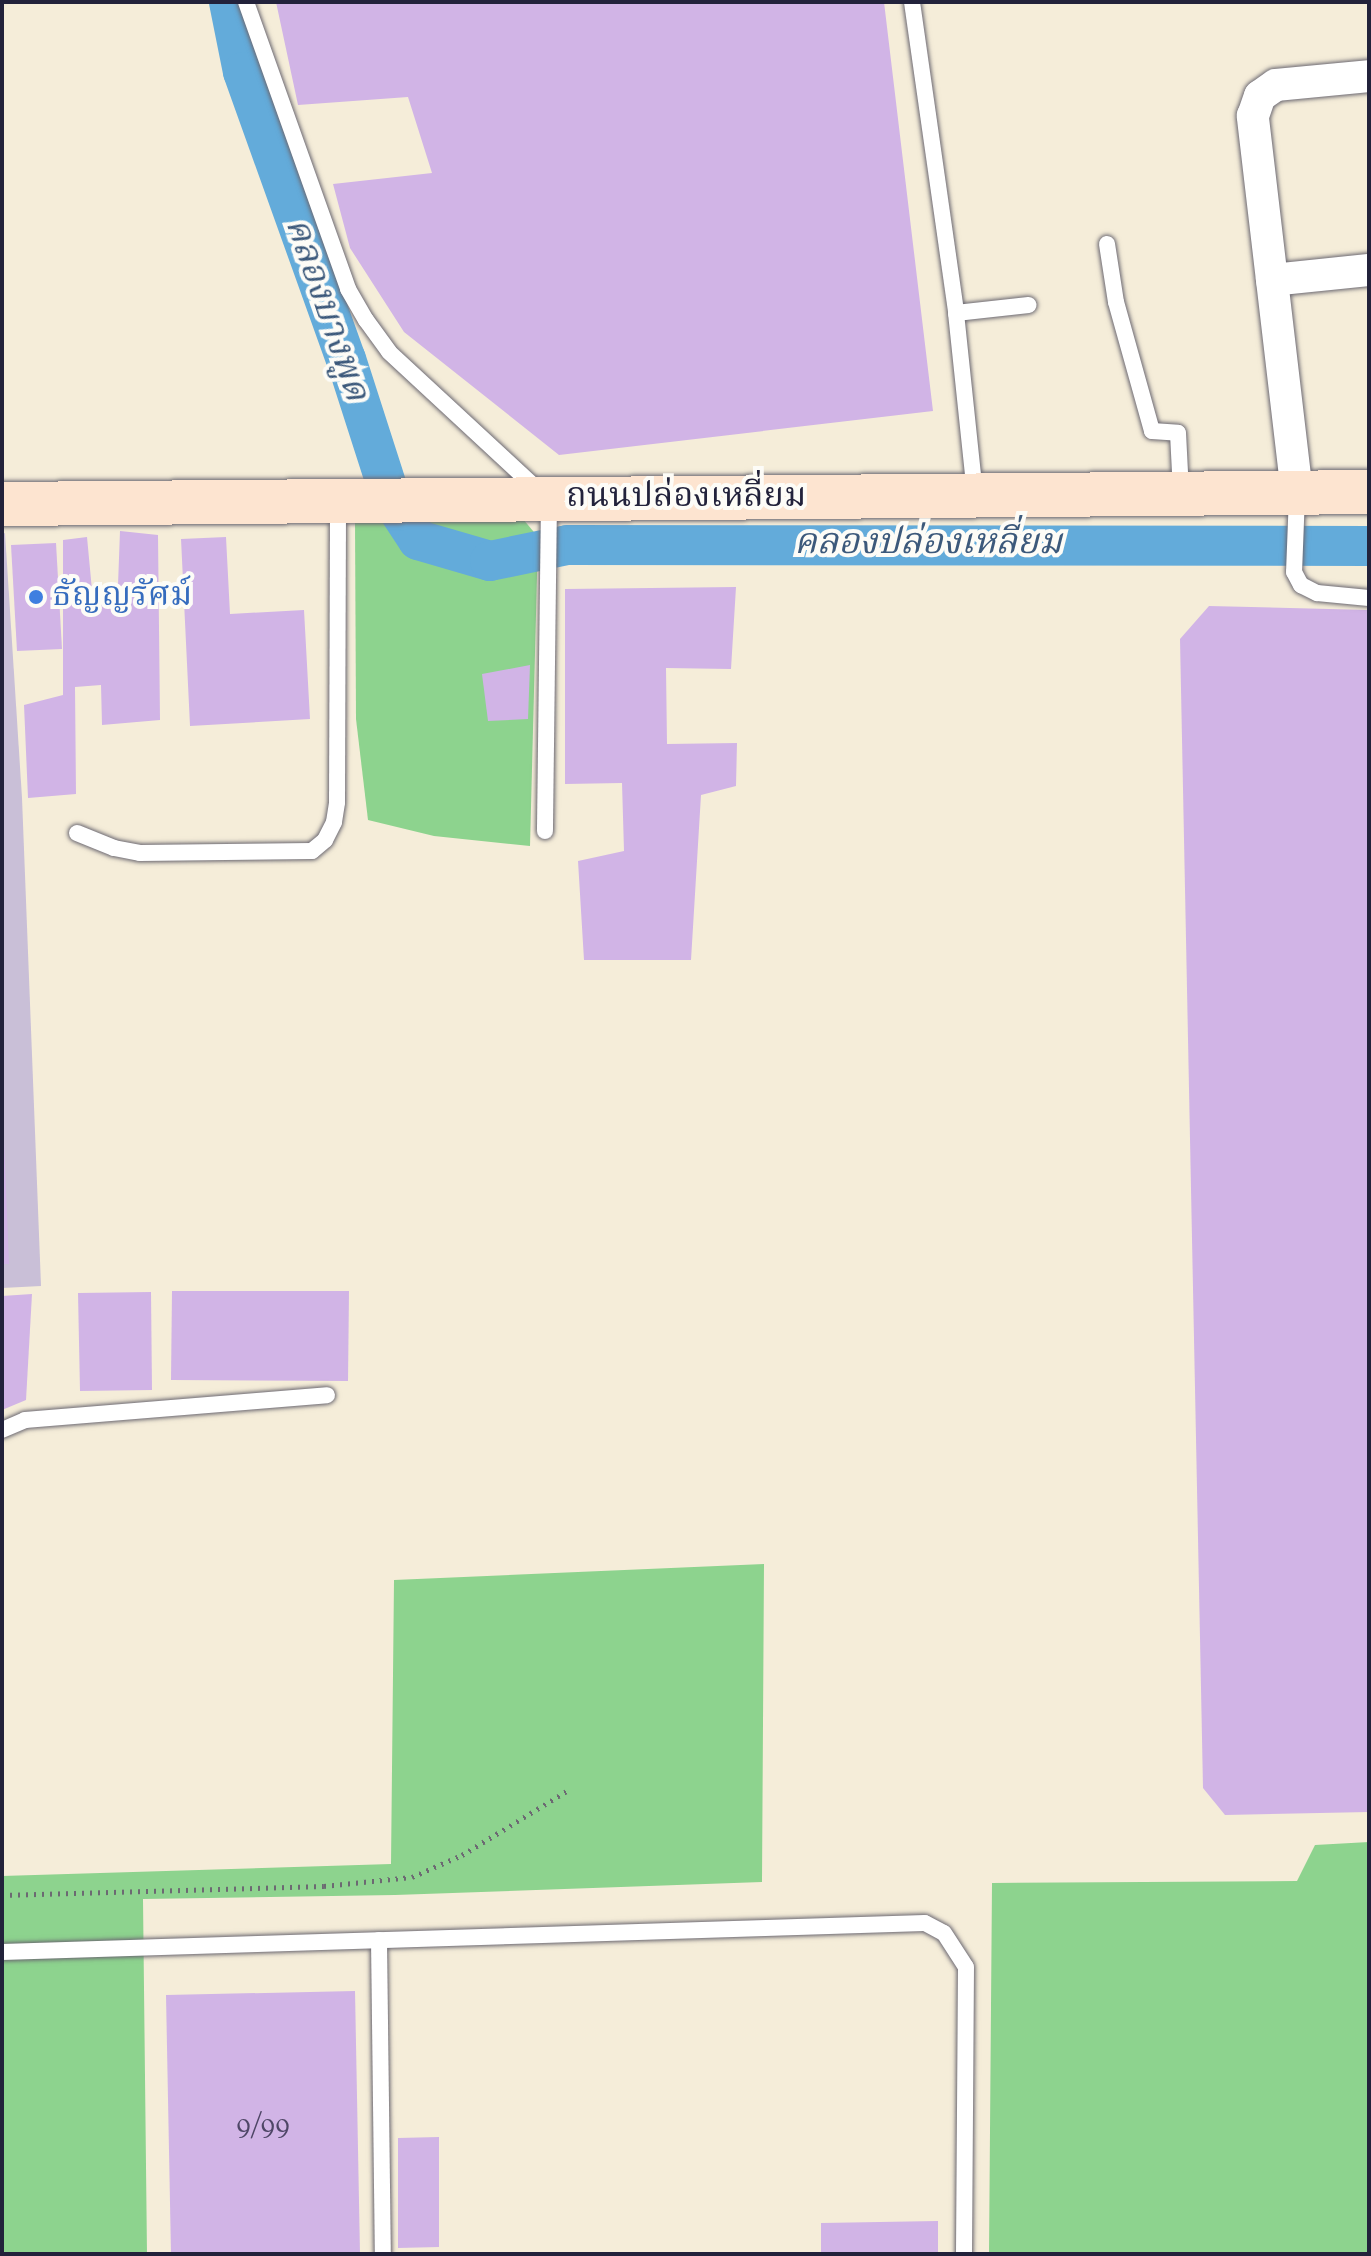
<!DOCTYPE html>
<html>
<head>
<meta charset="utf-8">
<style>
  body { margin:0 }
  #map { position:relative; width:1371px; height:2256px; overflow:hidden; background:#f5edd9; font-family:"Sorts Mill Goudy","Noto Serif Thai",serif }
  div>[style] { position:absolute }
  .industrial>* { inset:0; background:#c9bfd7 }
  .green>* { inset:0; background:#8dd38e }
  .canal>* { height:40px; margin:-20px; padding:0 20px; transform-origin:20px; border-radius:20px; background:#63abda }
  .building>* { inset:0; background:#d1b4e6 }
  .path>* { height:5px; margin-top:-2.5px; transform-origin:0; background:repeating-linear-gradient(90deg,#6c6972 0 2px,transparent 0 8px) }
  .roads { filter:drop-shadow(0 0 2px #6c6972) drop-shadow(0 0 2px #6c6972) }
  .lane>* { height:16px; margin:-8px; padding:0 8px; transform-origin:8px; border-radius:8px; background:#fff }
  .street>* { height:32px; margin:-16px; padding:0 16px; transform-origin:16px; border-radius:16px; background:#fff }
  .secondary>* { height:44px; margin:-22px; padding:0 22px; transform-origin:22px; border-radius:22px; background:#fde4d0 }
  .dots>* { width:22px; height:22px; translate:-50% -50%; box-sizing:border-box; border:4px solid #fdfcf7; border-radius:50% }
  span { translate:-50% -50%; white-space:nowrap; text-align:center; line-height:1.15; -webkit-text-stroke:8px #fdfcf7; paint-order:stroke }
  .number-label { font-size:30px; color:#4e4666 }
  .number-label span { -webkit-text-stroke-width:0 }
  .street-label { font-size:34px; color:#22223b }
  .shop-label { font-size:34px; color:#366cbe }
  .left { translate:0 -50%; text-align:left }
  .water-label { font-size:36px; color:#3c597b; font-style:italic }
  .frame { position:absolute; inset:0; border:4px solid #22223b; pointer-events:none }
</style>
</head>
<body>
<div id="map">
  <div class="industrial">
    <i style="clip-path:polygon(5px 533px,22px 798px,41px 1286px,2px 1288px,2px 534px)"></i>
  </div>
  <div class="green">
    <i style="clip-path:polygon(523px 519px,538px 537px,530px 846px,434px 836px,368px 820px,356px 719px,355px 521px)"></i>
    <i style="clip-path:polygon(764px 1564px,762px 1882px,395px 1895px,143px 1899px,147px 2254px,2px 2254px,2px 1876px,391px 1864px,394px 1580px)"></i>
    <i style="clip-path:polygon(1369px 1842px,1369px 2254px,989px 2254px,992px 1883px,1297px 1881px,1315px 1845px)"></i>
  </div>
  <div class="canal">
    <i style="left:229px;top:2px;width:71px;rotate:78.7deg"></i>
    <i style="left:243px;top:72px;width:305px;rotate:70.3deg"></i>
    <i style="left:346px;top:359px;width:147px;rotate:72.2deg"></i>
    <i style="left:391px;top:499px;width:49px;rotate:56.6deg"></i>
    <i style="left:418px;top:540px;width:75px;rotate:16.3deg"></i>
    <i style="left:490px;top:561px;width:79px;rotate:-11.7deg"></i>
    <i style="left:567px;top:545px;width:802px;rotate:0.07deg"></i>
  </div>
  <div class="building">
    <i style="clip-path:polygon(276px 2px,884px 2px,933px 411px,559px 455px,404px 332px,350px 248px,333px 184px,432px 173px,408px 97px,298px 105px)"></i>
    <i style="clip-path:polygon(120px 531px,158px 535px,160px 720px,102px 725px,101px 685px,75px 687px,76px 794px,28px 798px,24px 705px,63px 695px,63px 540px,87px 537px,92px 590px,118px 585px)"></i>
    <i style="clip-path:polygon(226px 537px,230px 614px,304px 610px,310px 719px,190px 726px,181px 539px)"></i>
    <i style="clip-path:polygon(56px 543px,62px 649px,17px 651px,11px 545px)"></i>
    <i style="clip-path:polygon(736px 587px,731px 669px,666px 668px,667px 744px,737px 743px,736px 786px,701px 795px,691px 960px,584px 960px,578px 861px,624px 851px,622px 783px,565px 784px,565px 589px)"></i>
    <i style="clip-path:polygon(1209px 606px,1369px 610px,1369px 1812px,1225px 1815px,1203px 1788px,1180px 639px)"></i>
    <i style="clip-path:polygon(530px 665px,528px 719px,488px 721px,482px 674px)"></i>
    <i style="clip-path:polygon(2px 1091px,9px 1264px,2px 1264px)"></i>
    <i style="clip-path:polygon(172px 1291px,349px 1291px,348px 1381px,171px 1380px)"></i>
    <i style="clip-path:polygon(151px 1292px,152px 1390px,80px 1391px,78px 1293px)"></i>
    <i style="clip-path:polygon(32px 1294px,26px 1400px,2px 1410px,2px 1296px)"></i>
    <i style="clip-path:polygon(355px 1991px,360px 2254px,171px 2254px,166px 1995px)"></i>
    <i style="clip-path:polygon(439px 2137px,439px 2247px,398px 2248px,398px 2138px)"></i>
    <i style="clip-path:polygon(938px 2221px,938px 2254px,821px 2254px,821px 2223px)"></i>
  </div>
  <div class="path">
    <i style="left:2px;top:1895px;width:322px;rotate:-1.6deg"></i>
    <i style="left:324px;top:1886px;width:88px;rotate:-5.8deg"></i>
    <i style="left:412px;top:1877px;width:55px;rotate:-23.7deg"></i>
    <i style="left:462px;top:1855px;width:123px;rotate:-31.4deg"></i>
  </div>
  <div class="roads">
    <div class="lane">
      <i style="left:246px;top:2px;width:305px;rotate:70.4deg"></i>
      <i style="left:348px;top:289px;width:36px;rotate:60deg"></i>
      <i style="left:366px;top:320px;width:39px;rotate:54deg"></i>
      <i style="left:389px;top:352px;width:218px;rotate:42.8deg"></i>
      <i style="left:549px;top:500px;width:331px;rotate:90.7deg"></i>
      <i style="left:912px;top:2px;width:314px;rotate:81.9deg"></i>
      <i style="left:956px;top:313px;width:182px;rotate:84deg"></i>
      <i style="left:1107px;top:244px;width:59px;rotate:81.2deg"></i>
      <i style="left:1116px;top:302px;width:134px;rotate:74.4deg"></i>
      <i style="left:1152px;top:431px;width:26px;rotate:4deg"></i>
      <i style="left:1178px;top:433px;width:60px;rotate:87.1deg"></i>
      <i style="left:956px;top:313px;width:73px;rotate:-6.3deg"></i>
      <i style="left:1297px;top:495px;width:77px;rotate:92.2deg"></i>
      <i style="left:1294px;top:572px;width:15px;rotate:62deg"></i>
      <i style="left:1301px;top:585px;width:18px;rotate:27deg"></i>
      <i style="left:1317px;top:593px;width:52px;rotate:5.5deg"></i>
      <i style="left:77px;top:833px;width:40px;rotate:22deg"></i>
      <i style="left:114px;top:848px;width:26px;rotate:11deg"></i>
      <i style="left:140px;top:853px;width:172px;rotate:-0.7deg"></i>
      <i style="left:312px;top:851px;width:17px;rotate:-40deg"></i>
      <i style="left:325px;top:840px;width:20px;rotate:-63deg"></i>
      <i style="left:334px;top:822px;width:20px;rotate:-81deg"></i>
      <i style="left:337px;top:802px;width:299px;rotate:-89.8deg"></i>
      <i style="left:2px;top:1430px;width:25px;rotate:-23deg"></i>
      <i style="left:25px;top:1420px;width:303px;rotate:-4.7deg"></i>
      <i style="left:379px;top:1940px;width:314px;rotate:89.3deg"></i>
      <i style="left:2px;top:1952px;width:923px;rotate:-1.8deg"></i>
      <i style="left:925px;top:1923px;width:21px;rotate:28deg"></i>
      <i style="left:944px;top:1933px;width:40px;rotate:57.1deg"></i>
      <i style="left:966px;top:1967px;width:287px;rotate:90.4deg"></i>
    </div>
    <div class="street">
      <i style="left:1272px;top:280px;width:98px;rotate:-5.9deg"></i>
      <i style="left:1297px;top:493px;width:380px;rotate:-96.7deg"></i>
      <i style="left:1253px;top:116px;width:21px;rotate:-71deg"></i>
      <i style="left:1260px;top:96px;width:19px;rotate:-35deg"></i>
      <i style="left:1276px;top:85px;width:93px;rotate:-5.5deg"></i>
    </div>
    <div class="secondary">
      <i style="left:2px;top:504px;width:1367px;rotate:-0.5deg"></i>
    </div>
  </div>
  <div class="dots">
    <i style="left:36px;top:597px;background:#3f7fe0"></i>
  </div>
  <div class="number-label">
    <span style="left:263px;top:2125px">9/99</span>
  </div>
  <div class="street-label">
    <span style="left:686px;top:498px">ถนนปล่องเหลี่ยม</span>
  </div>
  <div class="shop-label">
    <span class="left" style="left:52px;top:597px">ธัญญรัศม์</span>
  </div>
  <div class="water-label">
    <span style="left:325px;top:310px;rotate:71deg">คลองบางพูด</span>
    <span style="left:928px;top:545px">คลองปล่องเหลี่ยม</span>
  </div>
  <div class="frame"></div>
</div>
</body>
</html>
